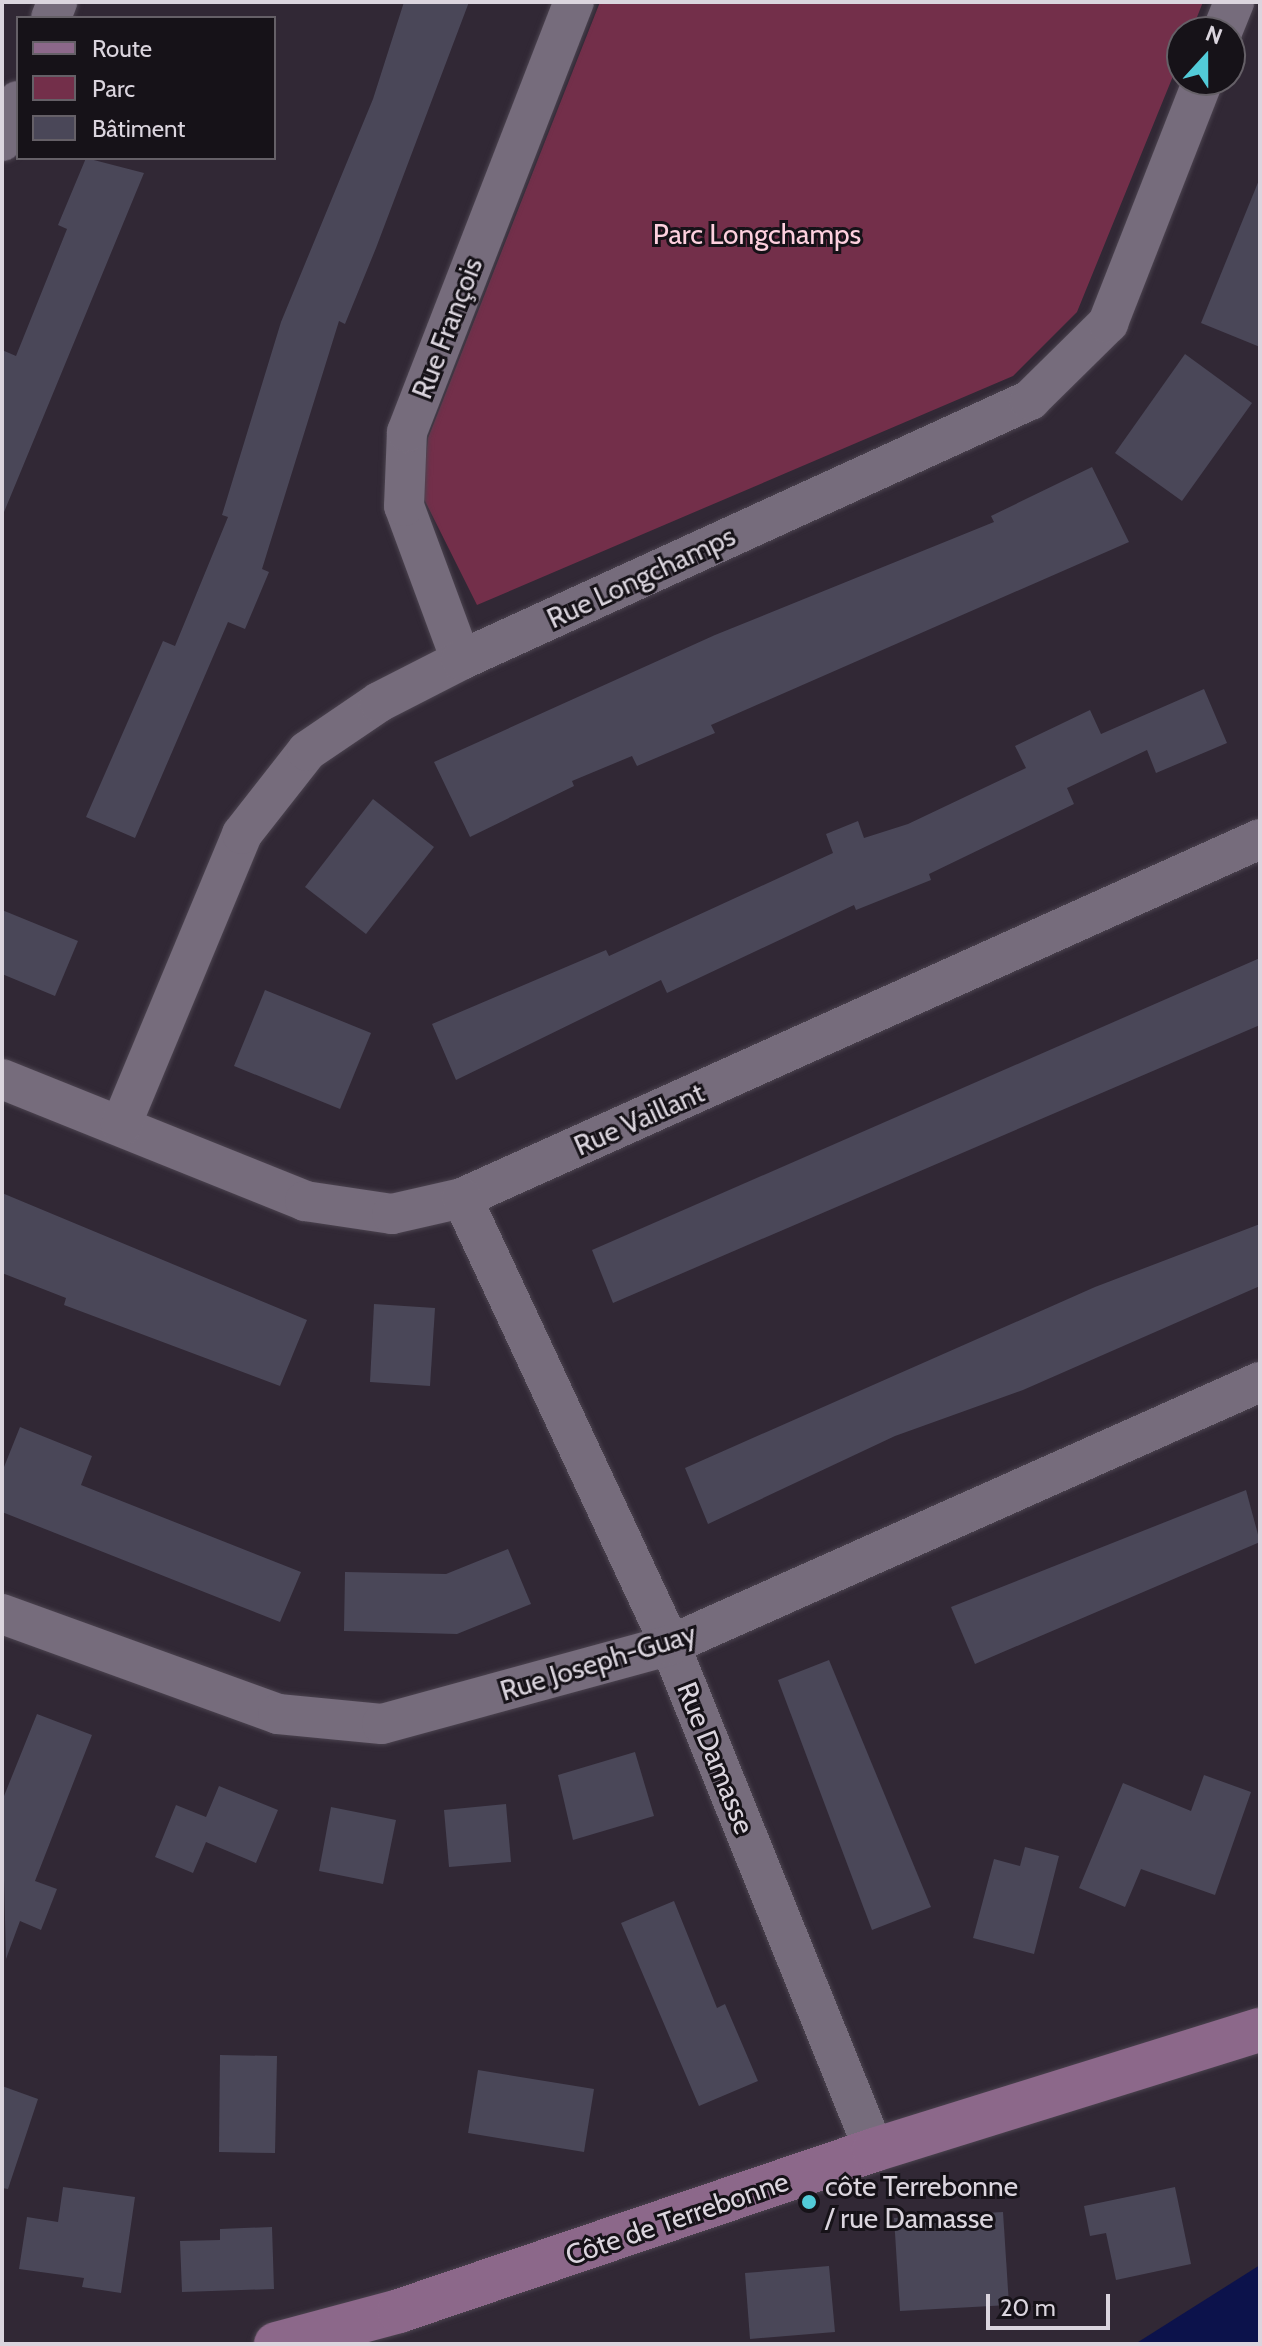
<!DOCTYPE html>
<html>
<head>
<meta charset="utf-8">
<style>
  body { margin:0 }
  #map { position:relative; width:1262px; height:2346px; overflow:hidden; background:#312835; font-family:Cabin,sans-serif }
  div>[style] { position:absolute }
  .green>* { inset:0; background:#732f4a }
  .water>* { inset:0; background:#0c124b }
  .building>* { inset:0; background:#4a4758 }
  .roads { filter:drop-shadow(0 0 2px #4b434f) drop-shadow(0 0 2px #4b434f) }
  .street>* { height:40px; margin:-20px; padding:0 20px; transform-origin:20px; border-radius:20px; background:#766c7c }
  .secondary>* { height:44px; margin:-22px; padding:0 22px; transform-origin:22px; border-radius:22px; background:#8c688a }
  .dots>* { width:22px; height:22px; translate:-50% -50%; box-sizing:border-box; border:4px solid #161218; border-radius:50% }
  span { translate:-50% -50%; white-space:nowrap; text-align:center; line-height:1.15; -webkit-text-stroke:6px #161218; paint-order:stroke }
  .park-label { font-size:28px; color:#fdd0de }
  .street-label { font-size:28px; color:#dbd5de }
  .poi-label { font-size:28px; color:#dbd5de }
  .left { translate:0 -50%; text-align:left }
  .frame { position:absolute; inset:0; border:4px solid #dbd5de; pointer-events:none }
  .legend { position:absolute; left:16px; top:16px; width:260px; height:144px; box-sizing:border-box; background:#161218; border:2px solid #656067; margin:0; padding:10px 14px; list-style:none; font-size:24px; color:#dbd5de }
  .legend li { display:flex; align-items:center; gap:16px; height:40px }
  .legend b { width:40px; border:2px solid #656067 }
  .north { position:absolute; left:1166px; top:16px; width:80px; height:80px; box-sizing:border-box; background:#161218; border:2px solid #656067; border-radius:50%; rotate:21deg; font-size:22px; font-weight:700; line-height:32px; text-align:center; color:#dbd5de }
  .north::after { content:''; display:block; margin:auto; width:28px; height:36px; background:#52cbd8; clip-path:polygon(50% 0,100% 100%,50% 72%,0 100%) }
  .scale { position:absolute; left:986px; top:2294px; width:124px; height:36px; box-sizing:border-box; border:4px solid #dbd5de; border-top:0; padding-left:10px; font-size:24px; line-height:28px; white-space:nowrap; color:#dbd5de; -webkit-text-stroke:6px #161218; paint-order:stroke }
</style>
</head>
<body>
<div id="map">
  <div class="green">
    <i style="clip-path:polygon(600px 2px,1203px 2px,1191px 32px,1182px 32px,1182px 54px,1077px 312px,1013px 376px,477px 605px,422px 495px,428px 438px)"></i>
  </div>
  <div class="water">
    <i style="clip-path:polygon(1260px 2265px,1260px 2344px,1135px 2344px)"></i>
  </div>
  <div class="building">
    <i style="clip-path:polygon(404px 2px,469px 2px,376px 248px,345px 324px,339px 321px,262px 569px,269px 572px,245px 629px,228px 622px,135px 838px,86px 817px,163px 641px,175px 646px,228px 517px,222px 515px,281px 322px,373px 99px)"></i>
    <i style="clip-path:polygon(86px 158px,144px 173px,2px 517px,2px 350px,16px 356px,67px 229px,58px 225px)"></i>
    <i style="clip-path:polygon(1259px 180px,1260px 181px,1260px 347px,1201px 323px)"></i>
    <i style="clip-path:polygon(1185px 354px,1252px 403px,1182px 501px,1115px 453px)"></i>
    <i style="clip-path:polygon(1092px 467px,1129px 542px,711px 725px,715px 733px,637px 766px,632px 756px,572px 781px,574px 786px,470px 837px,434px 762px,715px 635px,994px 522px,991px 516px)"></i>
    <i style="clip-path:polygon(1204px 689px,1227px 743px,1156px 773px,1147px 750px,1067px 788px,1074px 804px,929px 874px,931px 880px,856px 910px,854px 905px,667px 993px,661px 980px,456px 1080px,432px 1024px,606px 950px,609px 956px,833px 853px,826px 834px,858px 821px,864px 838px,908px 824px,1026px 768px,1015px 746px,1090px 710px,1101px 734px)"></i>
    <i style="clip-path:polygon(373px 799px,434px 847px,366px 934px,305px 887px)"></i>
    <i style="clip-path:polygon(2px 910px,78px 941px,55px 996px,2px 974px)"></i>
    <i style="clip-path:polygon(1260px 958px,1260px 1025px,613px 1303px,592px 1250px)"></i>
    <i style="clip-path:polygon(265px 990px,371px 1033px,340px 1109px,234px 1066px)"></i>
    <i style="clip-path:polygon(2px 1193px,307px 1320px,280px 1386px,64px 1305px,66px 1298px,2px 1273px)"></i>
    <i style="clip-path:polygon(1260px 1224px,1260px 1286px,1023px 1390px,895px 1436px,708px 1524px,685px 1468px,1095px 1287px)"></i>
    <i style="clip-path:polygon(374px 1304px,435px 1308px,430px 1386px,370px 1382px)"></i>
    <i style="clip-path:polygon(20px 1427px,92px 1456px,81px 1485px,301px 1572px,280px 1622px,2px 1512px,2px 1472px)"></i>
    <i style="clip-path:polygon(1246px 1490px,1260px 1542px,975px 1664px,951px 1607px)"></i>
    <i style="clip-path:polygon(508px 1549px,531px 1604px,457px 1634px,344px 1631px,345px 1572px,446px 1574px)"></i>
    <i style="clip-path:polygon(829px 1660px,931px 1907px,872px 1930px,778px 1680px)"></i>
    <i style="clip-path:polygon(37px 1714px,92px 1735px,35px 1881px,57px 1889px,41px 1930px,20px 1921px,6px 1959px,2px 1801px)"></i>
    <i style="clip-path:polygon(635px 1752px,654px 1816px,573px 1840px,558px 1775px)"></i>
    <i style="clip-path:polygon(1204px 1775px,1251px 1792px,1215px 1895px,1141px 1869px,1125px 1907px,1079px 1888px,1123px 1783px,1191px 1811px)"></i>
    <i style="clip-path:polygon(219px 1786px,278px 1810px,256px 1863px,206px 1842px,193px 1873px,155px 1857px,176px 1805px,206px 1817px)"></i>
    <i style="clip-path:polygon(506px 1804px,511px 1862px,449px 1867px,444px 1810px)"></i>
    <i style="clip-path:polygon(331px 1807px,396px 1820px,383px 1884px,319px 1871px)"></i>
    <i style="clip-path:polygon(1025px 1847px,1059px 1856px,1034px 1954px,973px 1938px,994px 1859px,1020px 1866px)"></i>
    <i style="clip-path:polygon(674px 1901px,717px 2008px,725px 2004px,758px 2081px,699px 2106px,621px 1923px)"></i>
    <i style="clip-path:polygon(220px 2055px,277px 2056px,275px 2153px,219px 2152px)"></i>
    <i style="clip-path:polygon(478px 2070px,594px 2089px,584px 2152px,468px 2133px)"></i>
    <i style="clip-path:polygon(2px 2086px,38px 2099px,8px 2189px,2px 2188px)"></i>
    <i style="clip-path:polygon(63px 2187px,135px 2197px,121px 2293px,82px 2287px,84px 2278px,19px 2269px,27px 2217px,58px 2222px)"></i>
    <i style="clip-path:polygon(1175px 2187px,1191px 2264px,1116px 2280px,1106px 2233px,1090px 2236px,1084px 2206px)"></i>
    <i style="clip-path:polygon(1003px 2212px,1009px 2305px,900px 2311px,894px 2218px)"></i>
    <i style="clip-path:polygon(272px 2227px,274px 2289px,182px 2292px,180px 2241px,220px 2240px,220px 2229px)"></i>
    <i style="clip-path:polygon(829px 2266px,835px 2332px,750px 2339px,745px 2273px)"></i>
  </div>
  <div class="roads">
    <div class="street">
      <i style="left:51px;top:18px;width:17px;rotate:-69deg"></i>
      <i style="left:1222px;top:32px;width:32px;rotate:-68deg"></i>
      <i style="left:2px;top:141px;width:43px;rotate:-68.2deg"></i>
      <i style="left:461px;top:660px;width:164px;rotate:-110.3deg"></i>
      <i style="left:404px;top:506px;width:74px;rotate:-87.7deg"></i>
      <i style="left:407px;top:432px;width:461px;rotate:-68.8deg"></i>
      <i style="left:2px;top:1079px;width:327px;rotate:21.9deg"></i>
      <i style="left:305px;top:1201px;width:88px;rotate:8.5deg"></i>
      <i style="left:392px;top:1214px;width:72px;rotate:-12.9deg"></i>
      <i style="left:462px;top:1198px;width:875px;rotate:-24.22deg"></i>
      <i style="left:121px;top:1125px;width:315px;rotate:-67.4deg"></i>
      <i style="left:242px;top:834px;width:105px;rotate:-51.9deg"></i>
      <i style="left:307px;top:751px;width:87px;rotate:-34.2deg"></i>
      <i style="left:379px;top:702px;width:92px;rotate:-27.1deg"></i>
      <i style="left:461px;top:660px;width:626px;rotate:-24.56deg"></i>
      <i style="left:1030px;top:400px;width:110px;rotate:-44.6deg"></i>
      <i style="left:1108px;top:323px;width:261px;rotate:-68.6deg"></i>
      <i style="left:462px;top:1198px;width:493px;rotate:65deg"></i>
      <i style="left:670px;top:1645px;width:545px;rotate:68deg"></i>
      <i style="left:2px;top:1614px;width:294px;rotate:19.9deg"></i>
      <i style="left:278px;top:1714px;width:104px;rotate:5.5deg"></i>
      <i style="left:382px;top:1724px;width:299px;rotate:-15.3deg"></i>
      <i style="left:670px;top:1645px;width:646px;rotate:-24.03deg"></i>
    </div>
    <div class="secondary">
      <i style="left:276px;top:2344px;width:127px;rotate:-15deg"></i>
      <i style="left:399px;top:2311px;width:502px;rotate:-18.72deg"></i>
      <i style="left:874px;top:2150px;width:404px;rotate:-17.3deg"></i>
    </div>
  </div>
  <div class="dots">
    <i style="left:809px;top:2202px;background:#52cbd8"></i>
  </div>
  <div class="park-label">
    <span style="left:757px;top:234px">Parc Longchamps</span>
  </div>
  <div class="street-label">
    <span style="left:447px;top:328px;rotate:-69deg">Rue François</span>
    <span style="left:641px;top:577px;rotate:-25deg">Rue Longchamps</span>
    <span style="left:639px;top:1119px;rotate:-24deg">Rue Vaillant</span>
    <span style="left:598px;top:1662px;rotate:-17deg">Rue Joseph-Guay</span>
    <span style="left:716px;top:1758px;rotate:68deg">Rue Damasse</span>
    <span style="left:677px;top:2218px;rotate:-19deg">Côte de Terrebonne</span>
  </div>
  <div class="poi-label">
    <span class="left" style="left:825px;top:2202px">côte Terrebonne<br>/ rue Damasse</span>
  </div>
  <div class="frame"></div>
  <ul class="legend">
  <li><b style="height:10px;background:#8c688a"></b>Route</li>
  <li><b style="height:22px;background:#732f4a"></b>Parc</li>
  <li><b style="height:22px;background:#4a4758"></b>Bâtiment</li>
  </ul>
  <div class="north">N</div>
  <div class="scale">20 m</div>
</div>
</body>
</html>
